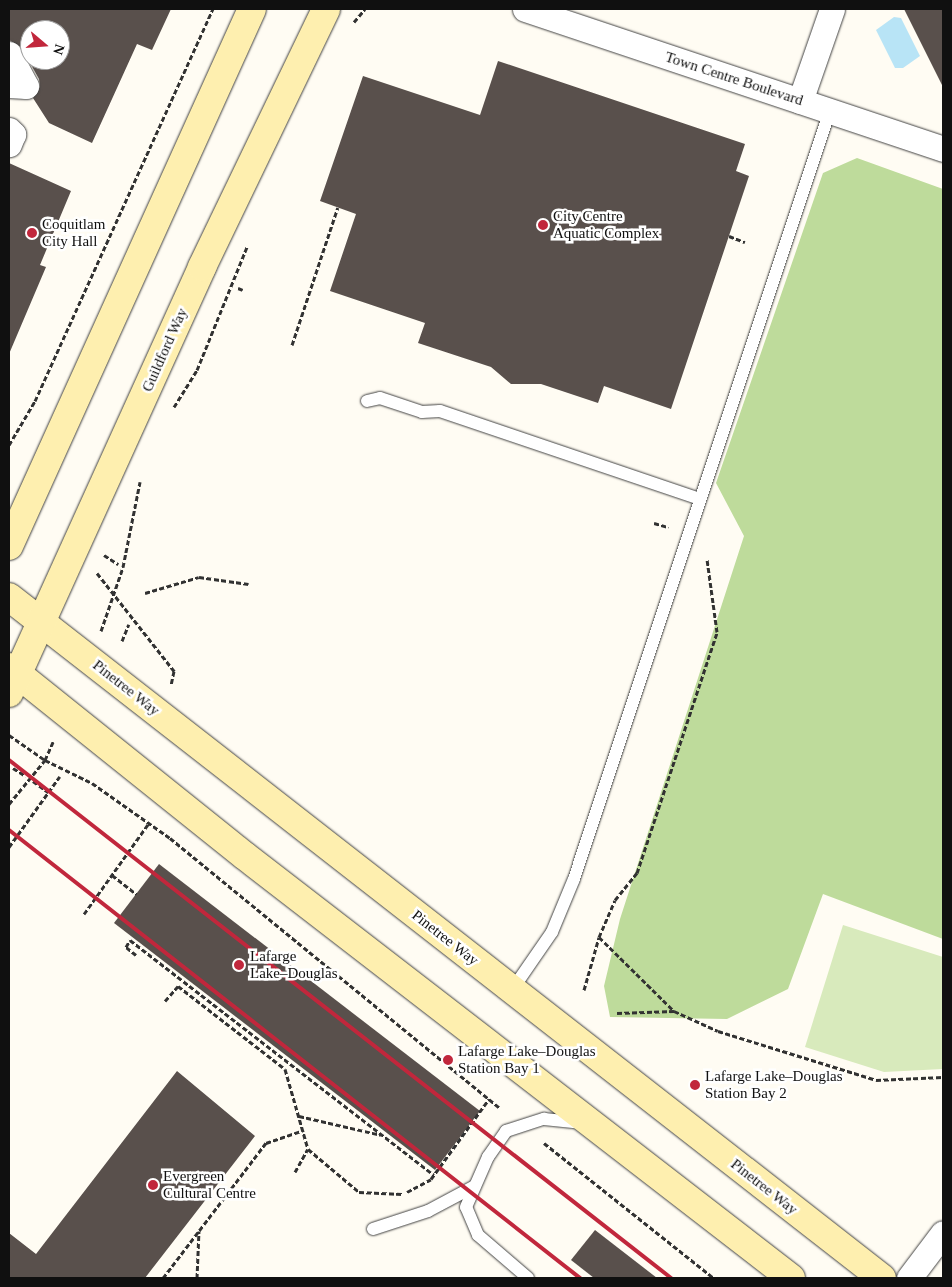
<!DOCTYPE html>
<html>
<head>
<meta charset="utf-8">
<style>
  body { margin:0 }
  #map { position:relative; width:952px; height:1287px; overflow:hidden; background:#fffcf3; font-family:Georgia,serif }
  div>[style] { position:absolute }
  .green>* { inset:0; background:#d8eabc }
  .forest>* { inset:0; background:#bedb9b }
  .water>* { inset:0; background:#b8e4f6 }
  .building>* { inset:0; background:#59504c }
  .path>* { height:3px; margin-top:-1.5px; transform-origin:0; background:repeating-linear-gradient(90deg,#323232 0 5px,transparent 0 7.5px) }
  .roads { filter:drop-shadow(0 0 1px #434343) drop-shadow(0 0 1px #434343) }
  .lane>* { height:12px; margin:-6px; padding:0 6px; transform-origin:6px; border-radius:6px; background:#fff }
  .street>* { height:25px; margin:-12.5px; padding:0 12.5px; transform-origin:12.5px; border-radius:12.5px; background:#fff }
  .secondary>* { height:28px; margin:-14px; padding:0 14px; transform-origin:14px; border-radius:14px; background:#feefaf }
  .rail>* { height:4px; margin:-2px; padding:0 2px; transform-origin:2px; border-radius:2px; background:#c1273c }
  .dots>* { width:14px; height:14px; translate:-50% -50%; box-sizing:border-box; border:2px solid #fff; border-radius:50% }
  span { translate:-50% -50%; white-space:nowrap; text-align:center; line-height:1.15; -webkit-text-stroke:5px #fff; paint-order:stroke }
  .street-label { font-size:15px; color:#101010 }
  .poi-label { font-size:15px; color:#101010 }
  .left { translate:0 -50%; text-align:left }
  .frame { position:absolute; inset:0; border:10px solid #101010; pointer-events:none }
  .north { position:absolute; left:20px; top:20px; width:50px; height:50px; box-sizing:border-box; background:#fff; border:1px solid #9f9f9f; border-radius:50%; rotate:108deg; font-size:14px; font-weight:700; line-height:20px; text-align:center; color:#101010 }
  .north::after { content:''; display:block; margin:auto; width:18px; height:22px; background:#c1273c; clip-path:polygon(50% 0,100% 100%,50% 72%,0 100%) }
</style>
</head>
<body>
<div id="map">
  <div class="green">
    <i style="clip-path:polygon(843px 925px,943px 957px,943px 1069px,884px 1072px,805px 1047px)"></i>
  </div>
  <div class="forest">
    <i style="clip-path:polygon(857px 158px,943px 189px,943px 939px,823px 894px,788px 989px,727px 1019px,610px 1017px,604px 986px,620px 919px,744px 536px,716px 483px,823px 173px)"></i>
  </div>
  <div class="water">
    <i style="clip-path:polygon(894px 17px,901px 18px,920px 56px,903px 68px,895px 68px,876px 30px)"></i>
  </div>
  <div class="building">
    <i style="clip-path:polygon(evenodd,9px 9px,171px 9px,152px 50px,137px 44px,92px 143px,49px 123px,33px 98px,40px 87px,39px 79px,21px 47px,9px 40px,9px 9px,30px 30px,60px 30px,60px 60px,30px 60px,30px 30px)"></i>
    <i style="clip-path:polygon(904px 9px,943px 9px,943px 87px)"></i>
    <i style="clip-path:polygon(498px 61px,745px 144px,736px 171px,749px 176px,671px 409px,604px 386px,598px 403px,541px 384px,511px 384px,491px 367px,418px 343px,425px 323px,330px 291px,356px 214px,320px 201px,363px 76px,480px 115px)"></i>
    <i style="clip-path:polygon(9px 163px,71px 191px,40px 265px,46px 267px,9px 354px)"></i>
    <i style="clip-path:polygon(159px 864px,480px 1111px,435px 1170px,114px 923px)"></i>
    <i style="clip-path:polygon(177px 1071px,255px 1136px,145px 1278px,9px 1278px,9px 1233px,36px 1254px)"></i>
    <i style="clip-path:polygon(595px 1230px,657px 1278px,594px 1278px,571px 1260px)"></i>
  </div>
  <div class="path">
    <i style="left:354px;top:22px;width:17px;rotate:-50deg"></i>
    <i style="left:729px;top:236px;width:17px;rotate:21deg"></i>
    <i style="left:238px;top:288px;width:5px;rotate:22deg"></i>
    <i style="left:292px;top:345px;width:145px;rotate:-71.6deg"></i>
    <i style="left:174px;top:407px;width:44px;rotate:-58.1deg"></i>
    <i style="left:197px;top:370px;width:133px;rotate:-67.9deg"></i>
    <i style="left:9px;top:445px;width:51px;rotate:-59.4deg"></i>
    <i style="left:35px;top:401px;width:431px;rotate:-65.6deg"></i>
    <i style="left:654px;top:523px;width:15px;rotate:16deg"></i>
    <i style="left:104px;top:555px;width:17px;rotate:33deg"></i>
    <i style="left:97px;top:573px;width:125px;rotate:51.8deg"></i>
    <i style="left:174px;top:671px;width:14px;rotate:102deg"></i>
    <i style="left:145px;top:593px;width:56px;rotate:-16.5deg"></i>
    <i style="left:199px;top:577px;width:50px;rotate:8deg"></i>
    <i style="left:101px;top:631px;width:68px;rotate:-71deg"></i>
    <i style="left:123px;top:567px;width:87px;rotate:-78.7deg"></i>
    <i style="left:122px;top:641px;width:18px;rotate:-68deg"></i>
    <i style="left:9px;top:735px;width:44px;rotate:34.8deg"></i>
    <i style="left:45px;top:760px;width:52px;rotate:26.1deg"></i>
    <i style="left:92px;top:783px;width:95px;rotate:35.2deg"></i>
    <i style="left:170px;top:838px;width:426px;rotate:39.3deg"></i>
    <i style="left:13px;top:768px;width:15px;rotate:32deg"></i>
    <i style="left:33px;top:781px;width:19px;rotate:36deg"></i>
    <i style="left:9px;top:804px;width:57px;rotate:-50.7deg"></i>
    <i style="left:45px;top:760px;width:20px;rotate:-66deg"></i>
    <i style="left:9px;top:847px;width:87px;rotate:-54.3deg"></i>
    <i style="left:112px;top:875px;width:31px;rotate:38deg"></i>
    <i style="left:84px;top:914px;width:112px;rotate:-54.5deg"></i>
    <i style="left:599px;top:937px;width:40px;rotate:-66.6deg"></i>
    <i style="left:615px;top:900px;width:35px;rotate:-51deg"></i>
    <i style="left:637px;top:873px;width:254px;rotate:-71.6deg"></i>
    <i style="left:717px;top:632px;width:74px;rotate:-97.8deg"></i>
    <i style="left:136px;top:955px;width:13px;rotate:-141deg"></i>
    <i style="left:126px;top:947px;width:8px;rotate:-60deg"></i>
    <i style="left:130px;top:940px;width:384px;rotate:37.7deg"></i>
    <i style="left:584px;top:990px;width:55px;rotate:-74.2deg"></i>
    <i style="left:599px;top:937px;width:105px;rotate:44.6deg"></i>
    <i style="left:674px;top:1011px;width:48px;rotate:24.4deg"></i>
    <i style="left:718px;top:1031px;width:165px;rotate:17.2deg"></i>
    <i style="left:876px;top:1080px;width:67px;rotate:-2.6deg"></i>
    <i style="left:165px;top:1001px;width:20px;rotate:-49deg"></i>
    <i style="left:178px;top:986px;width:135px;rotate:37.8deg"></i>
    <i style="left:285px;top:1069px;width:83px;rotate:74deg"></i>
    <i style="left:308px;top:1149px;width:67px;rotate:40.1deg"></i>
    <i style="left:359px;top:1192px;width:43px;rotate:2.7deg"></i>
    <i style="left:617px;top:1013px;width:57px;rotate:-2deg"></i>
    <i style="left:299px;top:1116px;width:84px;rotate:13deg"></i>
    <i style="left:544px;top:1143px;width:217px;rotate:38.5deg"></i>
    <i style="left:295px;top:1172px;width:26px;rotate:-61deg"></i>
    <i style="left:407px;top:1192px;width:27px;rotate:-28deg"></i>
    <i style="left:431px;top:1179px;width:99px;rotate:-54.1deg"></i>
    <i style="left:163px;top:1278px;width:170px;rotate:-52.7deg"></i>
    <i style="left:266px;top:1143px;width:39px;rotate:-19deg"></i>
    <i style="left:197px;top:1278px;width:47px;rotate:-87.6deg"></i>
  </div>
  <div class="roads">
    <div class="lane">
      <i style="left:367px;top:401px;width:13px;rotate:-13deg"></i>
      <i style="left:380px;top:398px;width:44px;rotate:18.4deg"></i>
      <i style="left:422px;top:412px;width:18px;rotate:-3deg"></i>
      <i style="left:440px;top:411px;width:274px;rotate:18.7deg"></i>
      <i style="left:512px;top:990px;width:70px;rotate:-55.4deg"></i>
      <i style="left:552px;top:932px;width:57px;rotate:-67.5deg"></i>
      <i style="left:574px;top:879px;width:810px;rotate:-71.57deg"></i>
      <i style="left:373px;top:1229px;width:58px;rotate:-18.1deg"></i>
      <i style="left:428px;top:1211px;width:53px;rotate:-28deg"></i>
      <i style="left:528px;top:1278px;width:66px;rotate:-139.3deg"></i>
      <i style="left:478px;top:1235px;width:30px;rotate:-113deg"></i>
      <i style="left:466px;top:1207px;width:55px;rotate:-66.3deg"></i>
      <i style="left:488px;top:1157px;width:32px;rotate:-55deg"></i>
      <i style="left:506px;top:1131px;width:40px;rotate:-18deg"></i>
      <i style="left:544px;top:1119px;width:39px;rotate:6deg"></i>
    </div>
    <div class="street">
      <i style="left:525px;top:9px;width:441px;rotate:18.5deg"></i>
      <i style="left:9px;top:54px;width:36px;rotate:62deg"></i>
      <i style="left:26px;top:86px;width:17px;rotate:-177deg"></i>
      <i style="left:800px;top:101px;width:97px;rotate:-70.8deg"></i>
      <i style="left:9px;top:130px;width:6px;rotate:45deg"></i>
      <i style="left:13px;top:134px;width:11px;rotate:112deg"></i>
      <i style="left:909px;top:1278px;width:56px;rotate:-52.9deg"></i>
    </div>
    <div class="secondary">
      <i style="left:9px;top:546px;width:589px;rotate:-65.65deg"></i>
      <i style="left:9px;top:597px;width:1107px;rotate:37.96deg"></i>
      <i style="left:9px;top:667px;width:302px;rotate:38.7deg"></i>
      <i style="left:245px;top:856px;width:690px;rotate:37.7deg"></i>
      <i style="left:9px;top:693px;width:468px;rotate:-65.6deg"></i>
      <i style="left:202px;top:267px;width:286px;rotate:-64.3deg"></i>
    </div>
  </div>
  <div class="rail">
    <i style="left:9px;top:760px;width:841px;rotate:38.04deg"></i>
    <i style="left:9px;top:830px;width:726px;rotate:38.12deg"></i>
  </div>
  <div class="dots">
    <i style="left:543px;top:225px;background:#c1273c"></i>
    <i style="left:32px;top:233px;background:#c1273c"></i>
    <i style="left:239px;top:965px;background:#c1273c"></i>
    <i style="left:448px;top:1060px;background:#c1273c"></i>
    <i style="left:695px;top:1085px;background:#c1273c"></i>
    <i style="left:153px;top:1185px;background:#c1273c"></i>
  </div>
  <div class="street-label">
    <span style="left:734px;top:79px;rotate:18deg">Town Centre Boulevard</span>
    <span style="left:165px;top:350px;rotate:-66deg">Guildford Way</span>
    <span style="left:126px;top:688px;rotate:38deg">Pinetree Way</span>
    <span style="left:445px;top:938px;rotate:38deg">Pinetree Way</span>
    <span style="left:764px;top:1187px;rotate:38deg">Pinetree Way</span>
  </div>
  <div class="poi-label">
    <span class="left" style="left:553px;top:225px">City Centre<br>Aquatic Complex</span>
    <span class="left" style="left:42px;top:233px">Coquitlam<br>City Hall</span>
    <span class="left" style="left:250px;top:965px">Lafarge<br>Lake–Douglas</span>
    <span class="left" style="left:458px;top:1060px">Lafarge Lake–Douglas<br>Station Bay 1</span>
    <span class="left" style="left:705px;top:1085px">Lafarge Lake–Douglas<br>Station Bay 2</span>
    <span class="left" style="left:163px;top:1185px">Evergreen<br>Cultural Centre</span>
  </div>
  <div class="frame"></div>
  <div class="north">N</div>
</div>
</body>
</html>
